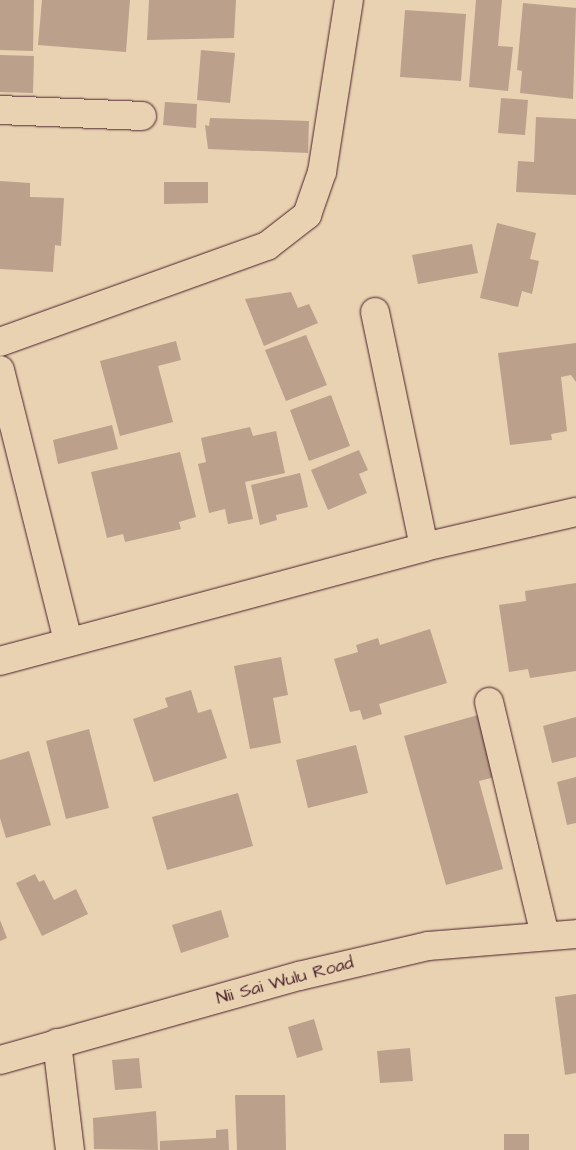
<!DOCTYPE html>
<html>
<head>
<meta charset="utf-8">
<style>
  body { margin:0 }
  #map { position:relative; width:576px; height:1150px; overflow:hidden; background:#e8d2b1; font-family:"Architects Daughter",sans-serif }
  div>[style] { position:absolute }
  .building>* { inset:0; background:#bba08c }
  .roads { filter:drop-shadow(0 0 1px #4a1f2b) drop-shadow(0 0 1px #4a1f2b) }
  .minor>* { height:28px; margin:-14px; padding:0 14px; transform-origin:14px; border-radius:14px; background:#e8d2b1 }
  span { translate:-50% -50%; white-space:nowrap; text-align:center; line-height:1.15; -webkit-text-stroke:4px #e8d2b1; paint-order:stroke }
  .street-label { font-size:18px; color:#4a1f2b }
</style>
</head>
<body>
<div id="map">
  <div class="building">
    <i style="clip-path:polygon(0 0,34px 0,33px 51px,0 50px)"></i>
    <i style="clip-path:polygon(42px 0,130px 0,126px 52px,38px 45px)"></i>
    <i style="clip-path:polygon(149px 0,236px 0,234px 38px,147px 40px)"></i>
    <i style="clip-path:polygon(476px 0,502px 0,498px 46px,513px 47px,508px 91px,469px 87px)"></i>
    <i style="clip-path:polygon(523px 3px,576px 8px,573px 99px,520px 93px,522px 71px,517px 70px)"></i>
    <i style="clip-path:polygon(405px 10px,466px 14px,461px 81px,400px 77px)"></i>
    <i style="clip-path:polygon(201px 50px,235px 53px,230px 103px,197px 100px)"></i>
    <i style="clip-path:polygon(0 55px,34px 56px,33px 93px,0 92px)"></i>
    <i style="clip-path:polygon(501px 98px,528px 100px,525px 135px,498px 133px)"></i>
    <i style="clip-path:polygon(165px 102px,197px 104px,196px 128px,163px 125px)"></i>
    <i style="clip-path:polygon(536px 117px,576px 119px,576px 195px,516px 192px,518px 161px,534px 162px)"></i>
    <i style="clip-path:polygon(210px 118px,309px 121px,308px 153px,208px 149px,205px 125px,209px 126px)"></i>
    <i style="clip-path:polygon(0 181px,30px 183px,30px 197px,64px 198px,61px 246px,55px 245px,53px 272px,0 269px)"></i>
    <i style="clip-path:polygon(164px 182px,208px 182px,208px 203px,164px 204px)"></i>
    <i style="clip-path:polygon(497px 223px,536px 233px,530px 259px,539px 261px,532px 294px,522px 291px,518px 307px,480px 298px)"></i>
    <i style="clip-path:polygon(472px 244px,478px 273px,418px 284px,412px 255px)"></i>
    <i style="clip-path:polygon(291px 292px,298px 308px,309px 304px,318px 323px,264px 346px,245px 299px)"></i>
    <i style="clip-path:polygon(306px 335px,327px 385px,286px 401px,265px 350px)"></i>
    <i style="clip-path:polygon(176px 341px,181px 360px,158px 366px,173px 422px,120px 436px,100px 361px)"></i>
    <i style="clip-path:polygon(576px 343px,576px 382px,571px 375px,561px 377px,567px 431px,551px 434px,552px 440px,510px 445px,498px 353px)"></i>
    <i style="clip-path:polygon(331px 395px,350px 446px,309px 461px,290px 410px)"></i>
    <i style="clip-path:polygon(112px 425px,118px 449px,58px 464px,53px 440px)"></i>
    <i style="clip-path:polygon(250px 427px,253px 436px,276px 431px,285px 473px,245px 482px,253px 519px,228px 524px,225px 509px,209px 513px,198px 464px,206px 462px,201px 438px)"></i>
    <i style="clip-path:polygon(359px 450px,368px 470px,359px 474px,367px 493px,328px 510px,311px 470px)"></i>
    <i style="clip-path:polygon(180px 452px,196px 517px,179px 522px,181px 529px,125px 542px,123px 534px,107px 538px,91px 472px)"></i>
    <i style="clip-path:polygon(300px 473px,308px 507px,276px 515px,277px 520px,260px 525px,251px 485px)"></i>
    <i style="clip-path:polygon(576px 583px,576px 671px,530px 678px,528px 669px,509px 672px,499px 605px,526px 601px,525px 591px)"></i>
    <i style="clip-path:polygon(430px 629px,447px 683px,379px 704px,382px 714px,363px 720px,360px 710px,350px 712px,334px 659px,358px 652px,356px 645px,378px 638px,380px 645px)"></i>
    <i style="clip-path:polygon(281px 657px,288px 695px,273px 698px,281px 743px,250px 749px,234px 666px)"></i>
    <i style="clip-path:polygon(191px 690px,198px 713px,211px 709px,227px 758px,154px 782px,133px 719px,168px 707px,165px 698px)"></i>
    <i style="clip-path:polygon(478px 715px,495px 777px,479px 781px,503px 869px,446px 885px,404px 736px)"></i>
    <i style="clip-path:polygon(576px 717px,576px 757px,552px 763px,543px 726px)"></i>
    <i style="clip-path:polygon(89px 729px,109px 808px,66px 819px,46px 741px)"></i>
    <i style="clip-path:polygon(356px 745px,368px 793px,308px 808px,296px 760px)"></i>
    <i style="clip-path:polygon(29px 751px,51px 825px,6px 838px,0 818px,0 760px)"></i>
    <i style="clip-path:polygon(576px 777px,576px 823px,567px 825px,557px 782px)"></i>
    <i style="clip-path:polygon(238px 793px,253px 846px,167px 870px,152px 817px)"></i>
    <i style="clip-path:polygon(35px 874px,39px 882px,44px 880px,54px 900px,76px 889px,88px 914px,42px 936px,16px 883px)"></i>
    <i style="clip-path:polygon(221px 910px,229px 937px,181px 953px,172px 925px)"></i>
    <i style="clip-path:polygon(0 920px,7px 938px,0 941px)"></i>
    <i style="clip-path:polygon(576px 994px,576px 1073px,565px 1075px,555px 997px)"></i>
    <i style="clip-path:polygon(314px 1019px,323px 1050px,297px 1058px,288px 1027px)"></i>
    <i style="clip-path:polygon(410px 1048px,413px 1081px,380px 1083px,377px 1051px)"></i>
    <i style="clip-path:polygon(139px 1058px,142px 1088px,115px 1090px,112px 1060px)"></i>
    <i style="clip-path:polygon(235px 1095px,285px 1095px,286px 1150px,237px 1150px)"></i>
    <i style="clip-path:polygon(156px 1111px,158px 1150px,94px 1149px,93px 1118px)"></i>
    <i style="clip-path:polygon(228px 1129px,229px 1150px,160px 1150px,160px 1141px,216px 1138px,216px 1130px)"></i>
    <i style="clip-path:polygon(504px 1134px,529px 1134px,529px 1150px,504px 1150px)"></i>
  </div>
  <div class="roads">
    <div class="minor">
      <i style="left:0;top:110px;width:142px;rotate:2.4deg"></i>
      <i style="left:375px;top:312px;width:240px;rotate:78.2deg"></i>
      <i style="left:0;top:342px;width:284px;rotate:-19.8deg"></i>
      <i style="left:267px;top:246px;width:51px;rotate:-37.8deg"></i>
      <i style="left:307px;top:215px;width:46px;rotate:-70.8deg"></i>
      <i style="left:322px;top:172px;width:174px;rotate:-81.1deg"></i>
      <i style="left:0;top:370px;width:278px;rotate:75.9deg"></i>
      <i style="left:0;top:661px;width:439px;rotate:-15deg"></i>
      <i style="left:424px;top:547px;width:156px;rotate:-13deg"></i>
      <i style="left:489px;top:702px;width:240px;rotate:76.5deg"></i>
      <i style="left:57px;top:1043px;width:108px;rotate:83.1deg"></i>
      <i style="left:0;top:1060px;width:311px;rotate:-15.7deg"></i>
      <i style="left:299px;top:976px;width:132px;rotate:-13.1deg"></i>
      <i style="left:428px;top:946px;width:148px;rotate:-4.6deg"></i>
    </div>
  </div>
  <div class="street-label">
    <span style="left:285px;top:981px;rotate:-15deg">Nii Sai Wulu Road</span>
  </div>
</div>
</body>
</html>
